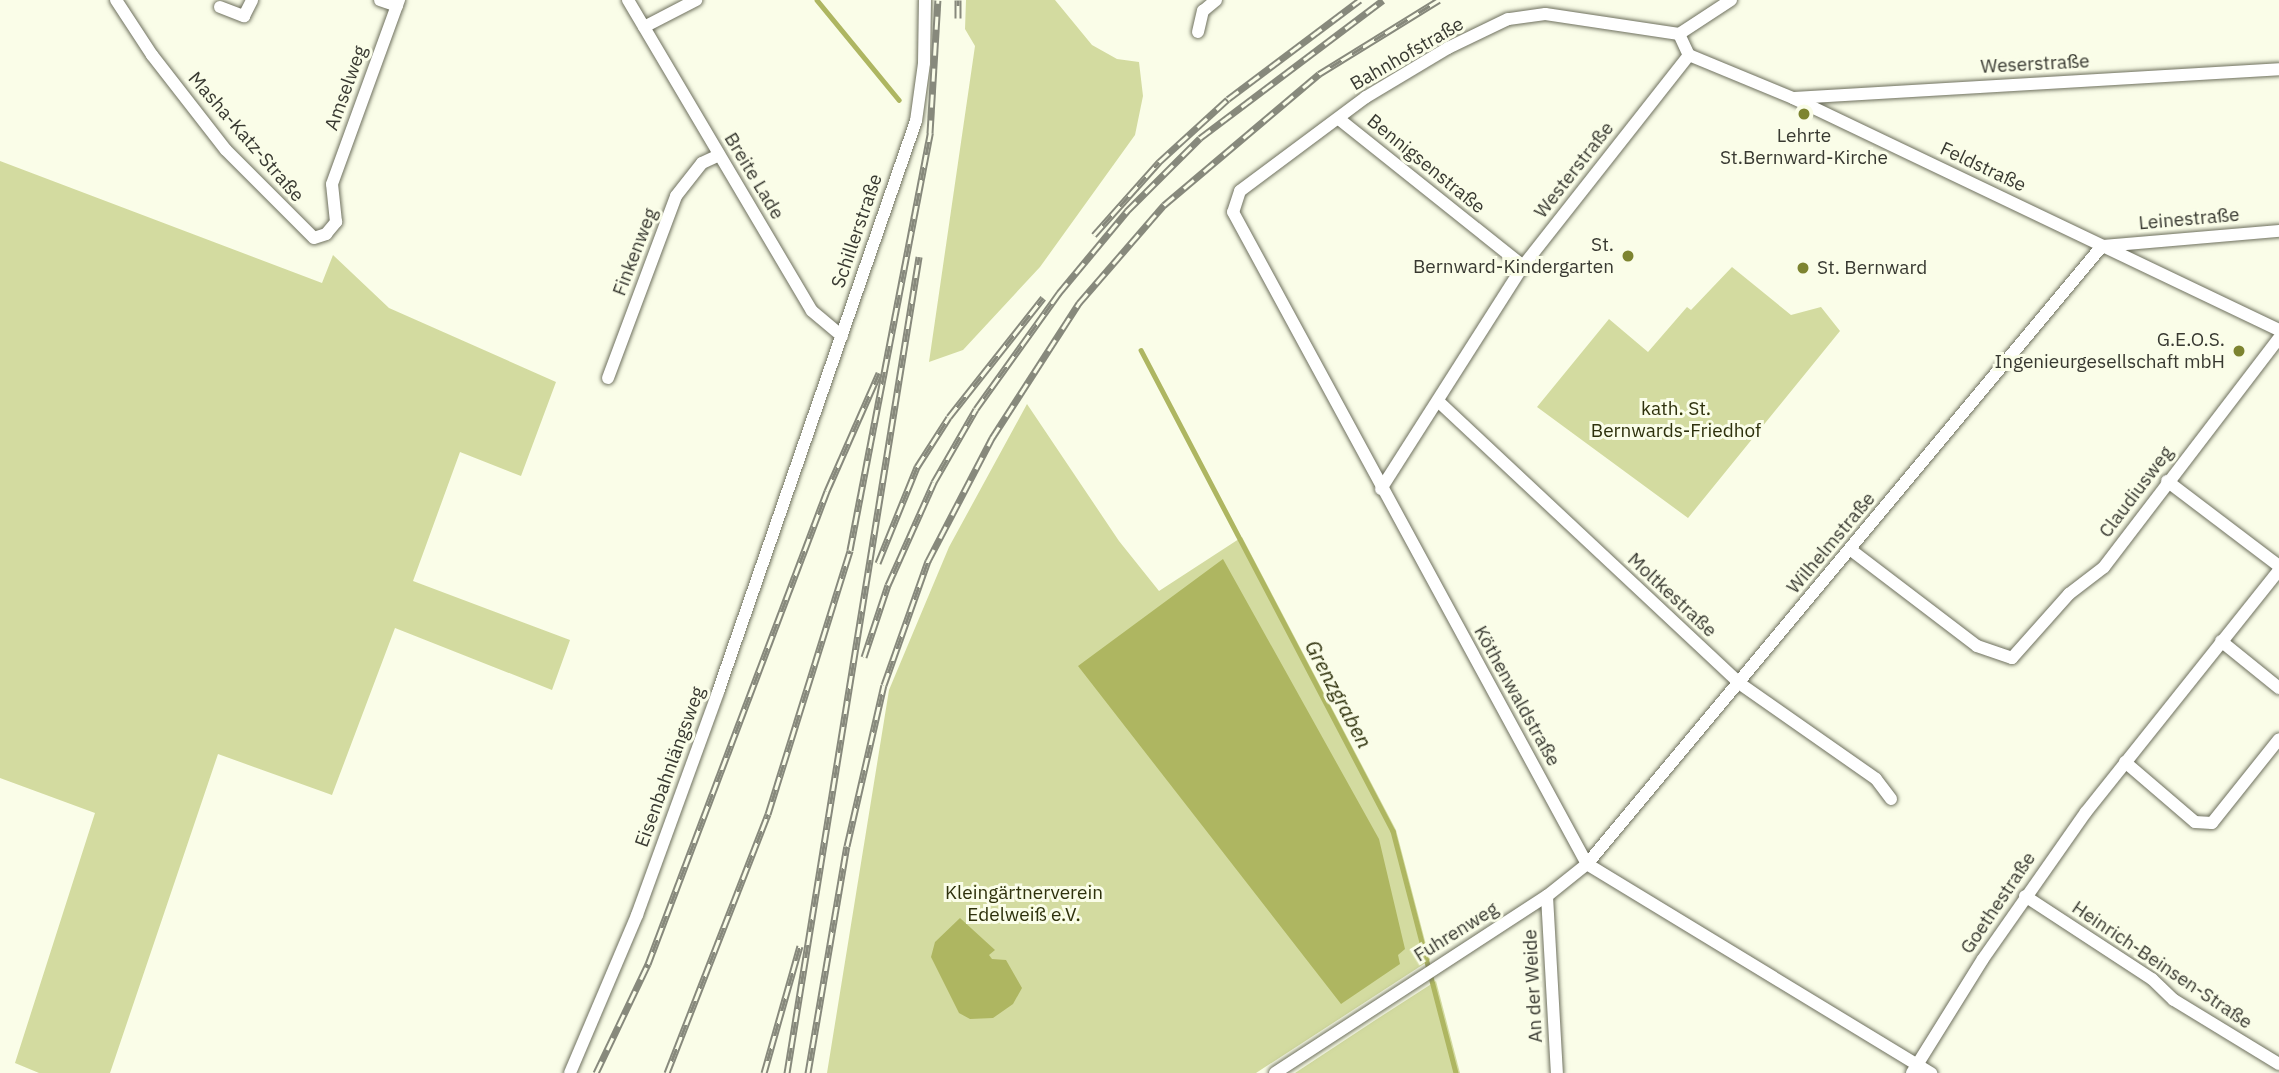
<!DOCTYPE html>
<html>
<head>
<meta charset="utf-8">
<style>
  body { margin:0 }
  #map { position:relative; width:2279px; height:1073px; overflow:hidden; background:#fafde8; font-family:"IBM Plex Sans",sans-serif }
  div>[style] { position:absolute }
  .green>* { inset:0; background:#d3dba0 }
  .water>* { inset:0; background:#aeb661 }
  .stream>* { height:4.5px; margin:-2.25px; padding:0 2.25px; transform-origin:2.25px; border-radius:2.25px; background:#aeb661 }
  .roads { filter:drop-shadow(0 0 2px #6e705e) drop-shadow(0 0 2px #6e705e) }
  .minor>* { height:12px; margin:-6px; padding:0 6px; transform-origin:6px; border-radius:6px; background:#fff }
  .rail>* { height:7px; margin-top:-3.5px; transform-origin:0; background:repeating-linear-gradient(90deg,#fafde8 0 13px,#87897c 0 26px); box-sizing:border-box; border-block:2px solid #87897c }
  .dots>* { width:19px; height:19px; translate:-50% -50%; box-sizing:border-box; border:4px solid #fafde8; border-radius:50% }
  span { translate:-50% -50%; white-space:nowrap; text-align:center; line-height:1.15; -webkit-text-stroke:6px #fafde8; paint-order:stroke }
  .street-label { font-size:19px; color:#383931 }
  .poi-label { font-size:19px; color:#383931 }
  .right { translate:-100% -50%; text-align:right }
  .left { translate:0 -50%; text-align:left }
  .park-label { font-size:19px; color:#2e310c }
  .water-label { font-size:21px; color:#30330e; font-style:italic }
</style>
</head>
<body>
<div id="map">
  <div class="green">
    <i style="clip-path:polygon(966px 0,1055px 0,1092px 45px,1117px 59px,1139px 62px,1143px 96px,1135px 135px,1040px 267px,963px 350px,929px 362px,975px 46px,965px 29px)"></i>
    <i style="clip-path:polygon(0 161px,322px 283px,333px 255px,389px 308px,556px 382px,521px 476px,460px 452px,413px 581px,570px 640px,552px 690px,395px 628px,332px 795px,218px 754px,110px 1073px,39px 1073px,15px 1063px,95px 813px,0 778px)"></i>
    <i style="clip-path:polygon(1732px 267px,1791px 315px,1821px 307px,1840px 331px,1688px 518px,1537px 407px,1609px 319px,1648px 352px,1687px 307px,1691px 310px)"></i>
    <i style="clip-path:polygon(1027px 404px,1119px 541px,1159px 591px,1242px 537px,1396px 830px,1430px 960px,1256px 1073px,827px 1073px,889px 690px,949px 547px)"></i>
    <i style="clip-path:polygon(1436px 981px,1460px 1073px,1295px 1073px,1377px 1019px)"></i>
  </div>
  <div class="water">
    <i style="clip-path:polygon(1223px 559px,1379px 839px,1405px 949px,1398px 955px,1400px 964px,1341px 1004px,1078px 666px)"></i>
    <i style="clip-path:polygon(960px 918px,995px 950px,989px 955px,992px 959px,1006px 960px,1022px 988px,1013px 1004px,993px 1018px,970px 1019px,959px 1013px,931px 957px,935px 942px)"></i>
  </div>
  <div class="stream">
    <i style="left:817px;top:0;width:129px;rotate:50.6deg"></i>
    <i style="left:1141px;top:350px;width:543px;rotate:62.35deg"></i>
    <i style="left:1393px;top:831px;width:250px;rotate:75.4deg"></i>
  </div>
  <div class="roads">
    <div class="minor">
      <i style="left:116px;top:0;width:66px;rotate:56.8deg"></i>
      <i style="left:152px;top:55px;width:120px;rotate:52.1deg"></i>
      <i style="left:226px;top:150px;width:124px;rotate:45deg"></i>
      <i style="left:314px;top:238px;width:13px;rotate:-18deg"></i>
      <i style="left:326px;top:234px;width:16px;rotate:-50deg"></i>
      <i style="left:336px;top:222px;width:38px;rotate:-96deg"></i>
      <i style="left:332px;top:184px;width:196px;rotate:-70deg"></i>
      <i style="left:380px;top:0;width:18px;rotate:19deg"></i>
      <i style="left:628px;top:0;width:361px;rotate:59.4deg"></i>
      <i style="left:812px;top:311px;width:39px;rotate:40deg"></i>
      <i style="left:1731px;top:0;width:62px;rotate:146.8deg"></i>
      <i style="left:1679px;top:34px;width:135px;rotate:-171.5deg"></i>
      <i style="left:1545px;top:14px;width:37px;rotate:172deg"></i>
      <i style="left:1508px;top:19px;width:67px;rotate:154.2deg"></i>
      <i style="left:1448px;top:48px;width:96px;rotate:149.1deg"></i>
      <i style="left:1366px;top:97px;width:157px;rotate:143.3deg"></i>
      <i style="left:1240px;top:191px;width:22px;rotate:108deg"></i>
      <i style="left:1233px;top:212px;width:742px;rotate:61.5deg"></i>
      <i style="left:1587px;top:864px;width:403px;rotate:31.3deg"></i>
      <i style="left:220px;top:7px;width:26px;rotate:21deg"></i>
      <i style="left:244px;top:16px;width:18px;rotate:-63deg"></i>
      <i style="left:644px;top:27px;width:59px;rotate:-27.4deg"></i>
      <i style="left:1198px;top:32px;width:22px;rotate:-77deg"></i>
      <i style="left:1203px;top:11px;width:17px;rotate:-40deg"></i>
      <i style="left:1679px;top:34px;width:23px;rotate:65deg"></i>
      <i style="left:1689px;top:55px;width:113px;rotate:22.5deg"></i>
      <i style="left:1793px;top:98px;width:539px;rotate:25.52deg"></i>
      <i style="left:1794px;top:98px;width:486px;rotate:-3.4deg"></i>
      <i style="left:1339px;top:119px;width:236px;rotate:38.6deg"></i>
      <i style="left:2103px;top:246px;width:177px;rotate:-4.9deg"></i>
      <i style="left:608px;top:378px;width:194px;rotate:-69.5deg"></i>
      <i style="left:676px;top:196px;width:42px;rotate:-51.8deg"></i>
      <i style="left:702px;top:163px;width:19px;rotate:-25deg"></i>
      <i style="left:1439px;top:402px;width:411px;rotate:43.1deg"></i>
      <i style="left:1739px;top:683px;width:167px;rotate:35deg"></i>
      <i style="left:1876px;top:779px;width:25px;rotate:53deg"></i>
      <i style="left:2167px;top:481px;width:141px;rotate:37.2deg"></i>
      <i style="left:1381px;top:489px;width:264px;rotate:-57.5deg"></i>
      <i style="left:1523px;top:266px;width:268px;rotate:-51.8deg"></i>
      <i style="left:1851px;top:550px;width:158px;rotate:37.3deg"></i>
      <i style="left:1977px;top:646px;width:37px;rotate:19deg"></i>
      <i style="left:2012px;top:658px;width:86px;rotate:-48.3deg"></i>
      <i style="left:2069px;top:594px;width:44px;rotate:-37.6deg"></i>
      <i style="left:2104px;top:567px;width:288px;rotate:-52.6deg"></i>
      <i style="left:2221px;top:641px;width:75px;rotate:39deg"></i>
      <i style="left:2125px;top:762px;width:92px;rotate:40.6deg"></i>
      <i style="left:2195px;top:822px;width:17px;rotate:3deg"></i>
      <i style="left:2212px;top:823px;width:107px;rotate:-51.4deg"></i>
      <i style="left:1547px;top:896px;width:177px;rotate:86.8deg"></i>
      <i style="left:2025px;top:896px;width:152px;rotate:33.2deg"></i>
      <i style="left:2152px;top:979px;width:30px;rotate:44deg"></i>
      <i style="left:2174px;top:1000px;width:123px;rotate:31.4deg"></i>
      <i style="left:570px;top:1073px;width:172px;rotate:-67deg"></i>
      <i style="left:637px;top:915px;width:237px;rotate:-70deg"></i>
      <i style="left:718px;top:692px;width:604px;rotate:-70.88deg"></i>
      <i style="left:916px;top:121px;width:59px;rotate:-82.1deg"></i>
      <i style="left:924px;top:63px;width:63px;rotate:-89.1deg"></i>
      <i style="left:1275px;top:1073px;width:325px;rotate:-33.1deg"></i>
      <i style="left:1547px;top:896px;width:51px;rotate:-38.7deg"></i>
      <i style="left:1587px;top:864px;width:804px;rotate:-50.19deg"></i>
      <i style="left:1912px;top:1073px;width:134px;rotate:-58.1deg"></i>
      <i style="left:1983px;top:959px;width:179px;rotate:-55deg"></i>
      <i style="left:2086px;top:812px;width:310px;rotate:-51.4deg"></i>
    </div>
  </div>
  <div class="rail">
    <i style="left:958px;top:18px;width:18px;rotate:-90deg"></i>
    <i style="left:1094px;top:235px;width:98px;rotate:-48.3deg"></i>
    <i style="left:1159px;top:162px;width:93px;rotate:-42.4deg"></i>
    <i style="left:1228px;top:99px;width:165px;rotate:-36.9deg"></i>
    <i style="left:878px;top:563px;width:104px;rotate:-67.9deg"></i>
    <i style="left:917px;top:467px;width:59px;rotate:-57.4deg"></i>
    <i style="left:949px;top:417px;width:152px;rotate:-51.7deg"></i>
    <i style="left:864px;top:657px;width:76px;rotate:-71.6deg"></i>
    <i style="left:888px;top:585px;width:113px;rotate:-65.9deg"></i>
    <i style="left:934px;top:482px;width:84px;rotate:-60.1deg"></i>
    <i style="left:976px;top:409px;width:143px;rotate:-54.4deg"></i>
    <i style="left:1059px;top:293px;width:107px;rotate:-50.3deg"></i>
    <i style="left:1127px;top:211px;width:103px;rotate:-45deg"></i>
    <i style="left:1200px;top:138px;width:229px;rotate:-37deg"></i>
    <i style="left:596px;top:1073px;width:121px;rotate:-64.5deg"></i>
    <i style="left:648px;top:964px;width:506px;rotate:-69.27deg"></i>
    <i style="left:827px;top:491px;width:129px;rotate:-66.2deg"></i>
    <i style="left:667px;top:1073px;width:278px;rotate:-68.7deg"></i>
    <i style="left:768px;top:814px;width:276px;rotate:-72.7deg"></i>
    <i style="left:850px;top:550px;width:425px;rotate:-79.1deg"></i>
    <i style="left:930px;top:133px;width:133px;rotate:-86.6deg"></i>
    <i style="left:764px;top:1073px;width:132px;rotate:-74.2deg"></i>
    <i style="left:787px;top:1073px;width:827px;rotate:-80.81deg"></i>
    <i style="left:808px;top:1073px;width:230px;rotate:-80.3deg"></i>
    <i style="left:847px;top:846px;width:165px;rotate:-77.1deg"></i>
    <i style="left:884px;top:685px;width:132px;rotate:-70.5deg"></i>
    <i style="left:928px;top:561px;width:139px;rotate:-62.5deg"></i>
    <i style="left:992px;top:438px;width:161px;rotate:-57.2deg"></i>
    <i style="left:1079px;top:303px;width:130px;rotate:-49.1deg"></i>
    <i style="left:1164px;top:205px;width:203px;rotate:-40.2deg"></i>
    <i style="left:1319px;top:74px;width:141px;rotate:-31.7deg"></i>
  </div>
  <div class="dots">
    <i style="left:1804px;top:114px;background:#7d8430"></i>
    <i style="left:1628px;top:256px;background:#7d8430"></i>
    <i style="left:1803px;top:268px;background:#7d8430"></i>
    <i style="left:2239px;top:351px;background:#7d8430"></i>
  </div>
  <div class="street-label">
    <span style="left:1407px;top:54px;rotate:-30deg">Bahnhofstraße</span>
    <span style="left:2035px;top:64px;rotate:-3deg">Weserstraße</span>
    <span style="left:346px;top:88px;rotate:-70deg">Amselweg</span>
    <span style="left:246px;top:137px;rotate:49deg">Masha-Katz-Straße</span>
    <span style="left:1426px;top:164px;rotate:39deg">Bennigsenstraße</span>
    <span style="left:1983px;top:167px;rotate:25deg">Feldstraße</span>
    <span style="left:1574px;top:170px;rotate:-52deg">Westerstraße</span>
    <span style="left:754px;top:176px;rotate:59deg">Breite Lade</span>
    <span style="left:2189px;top:219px;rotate:-5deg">Leinestraße</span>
    <span style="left:857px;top:231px;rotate:-71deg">Schillerstraße</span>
    <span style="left:635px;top:252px;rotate:-69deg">Finkenweg</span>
    <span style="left:2136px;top:492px;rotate:-53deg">Claudiusweg</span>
    <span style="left:1831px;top:543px;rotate:-50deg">Wilhelmstraße</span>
    <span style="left:1672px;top:595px;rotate:43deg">Moltkestraße</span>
    <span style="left:1517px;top:696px;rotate:61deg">Köthenwaldstraße</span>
    <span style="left:670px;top:767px;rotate:-70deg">Eisenbahnlängsweg</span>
    <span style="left:1998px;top:903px;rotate:-56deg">Goethestraße</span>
    <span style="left:1456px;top:932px;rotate:-32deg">Fuhrenweg</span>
    <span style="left:2162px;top:965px;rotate:34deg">Heinrich-Beinsen-Straße</span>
    <span style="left:1533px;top:986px;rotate:-93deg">An der Weide</span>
  </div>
  <div class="poi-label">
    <span style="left:1804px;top:147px">Lehrte<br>St.Bernward-Kirche</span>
    <span class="right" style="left:1614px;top:256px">St.<br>Bernward-Kindergarten</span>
    <span class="left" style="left:1817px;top:268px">St. Bernward</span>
    <span class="right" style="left:2225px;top:351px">G.E.O.S.<br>Ingenieurgesellschaft mbH</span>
  </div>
  <div class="park-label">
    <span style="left:1676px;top:420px">kath. St.<br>Bernwards-Friedhof</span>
    <span style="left:1024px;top:904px">Kleingärtnerverein<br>Edelweiß e.V.</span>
  </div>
  <div class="water-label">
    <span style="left:1339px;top:694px;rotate:62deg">Grenzgraben</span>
  </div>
</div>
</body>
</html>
